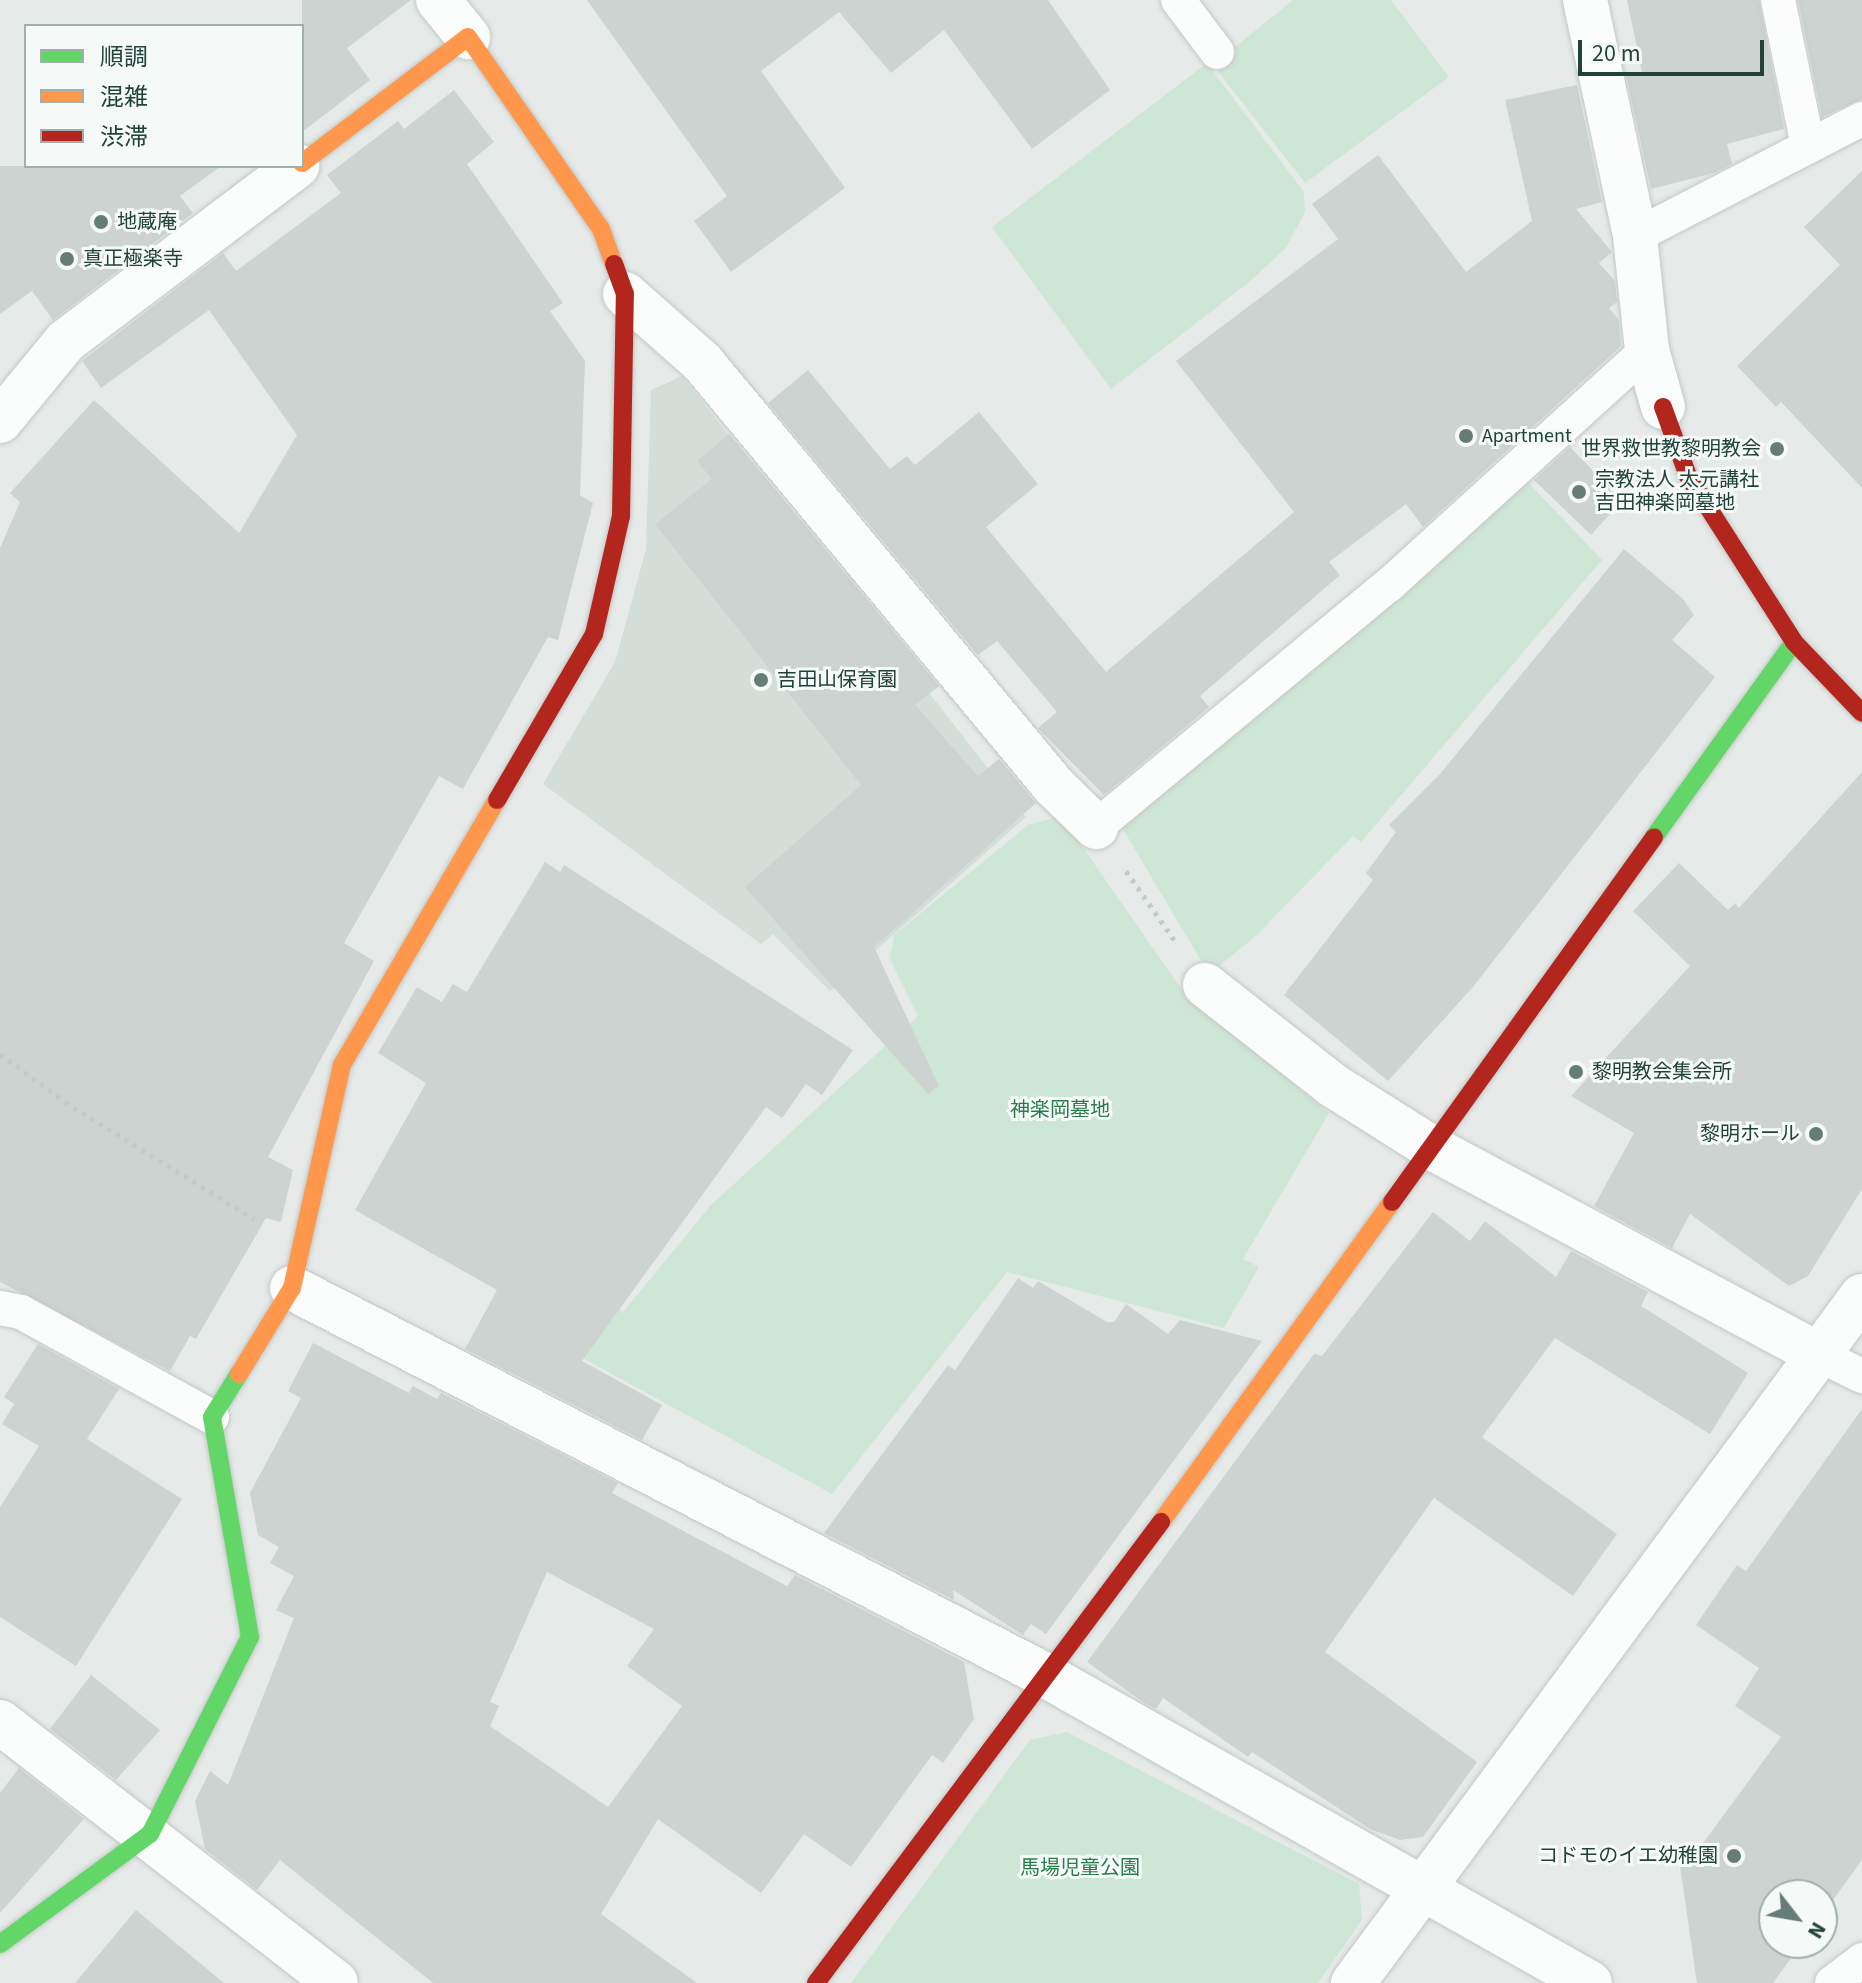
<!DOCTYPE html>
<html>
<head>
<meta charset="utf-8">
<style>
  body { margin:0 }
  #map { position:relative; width:1862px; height:1983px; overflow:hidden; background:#e6ebe9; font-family:"Source Sans 3","Noto Sans JP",sans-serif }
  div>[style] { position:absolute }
  .built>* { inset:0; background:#d3ded9 }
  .green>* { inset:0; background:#cee6d6 }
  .building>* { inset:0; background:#ccd3d1 }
  .path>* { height:5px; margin-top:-2.5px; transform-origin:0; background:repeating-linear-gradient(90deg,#c2cbc9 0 4px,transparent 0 10px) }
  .roads { filter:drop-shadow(0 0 2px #c3c8c6) drop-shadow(0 0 2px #c3c8c6) }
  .lane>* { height:34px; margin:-17px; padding:0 17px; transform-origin:17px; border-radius:17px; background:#fbfcfc }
  .street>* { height:44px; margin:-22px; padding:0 22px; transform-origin:22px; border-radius:22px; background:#fbfcfc }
  .fast>* { height:18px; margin:-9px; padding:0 9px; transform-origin:9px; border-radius:9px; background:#63d668 }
  .slow>* { height:18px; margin:-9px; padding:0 9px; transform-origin:9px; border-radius:9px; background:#ff974d }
  .jam>* { height:18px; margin:-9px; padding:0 9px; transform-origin:9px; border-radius:9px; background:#b3261e }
  .dots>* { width:22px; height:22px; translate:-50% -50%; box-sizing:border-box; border:4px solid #f5faf8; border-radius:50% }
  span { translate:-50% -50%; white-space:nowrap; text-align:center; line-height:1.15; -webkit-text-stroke:6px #f5faf8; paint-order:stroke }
  .poi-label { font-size:20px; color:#21423a }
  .left { translate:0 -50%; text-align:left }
  .right { translate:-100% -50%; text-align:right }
  .park-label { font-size:20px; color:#277d4b }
  .legend { position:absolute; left:24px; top:24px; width:280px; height:144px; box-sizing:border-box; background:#f5faf8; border:2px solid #a0b0ac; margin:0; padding:10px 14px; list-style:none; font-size:24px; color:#21423a }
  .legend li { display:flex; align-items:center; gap:16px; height:40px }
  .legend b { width:40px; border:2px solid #a0b0ac }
  .north { position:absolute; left:1758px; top:1879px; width:80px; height:80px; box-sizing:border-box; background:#f5faf8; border:2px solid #a0b0ac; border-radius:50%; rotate:121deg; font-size:22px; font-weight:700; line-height:32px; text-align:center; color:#21423a }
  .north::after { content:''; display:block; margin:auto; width:28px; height:36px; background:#667d77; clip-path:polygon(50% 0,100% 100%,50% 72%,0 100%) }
  .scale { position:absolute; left:1578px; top:40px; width:186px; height:36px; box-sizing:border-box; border:4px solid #21423a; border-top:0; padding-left:10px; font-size:24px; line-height:28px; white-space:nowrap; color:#21423a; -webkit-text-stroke:6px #f5faf8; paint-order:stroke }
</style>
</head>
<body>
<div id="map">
  <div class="built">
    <i style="clip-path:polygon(682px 376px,1026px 817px,830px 991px,773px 934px,761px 944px,543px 784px,615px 662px,646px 549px,651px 390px)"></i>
  </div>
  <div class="green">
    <i style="clip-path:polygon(1293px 0,1391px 0,1449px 77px,1305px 183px,1213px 65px)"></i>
    <i style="clip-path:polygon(1207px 63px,1304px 192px,1305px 212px,1286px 248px,1248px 283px,1111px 389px,992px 227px)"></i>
    <i style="clip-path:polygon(1524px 478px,1602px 560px,1361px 842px,1353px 836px,1256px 936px,1209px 974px,1118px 821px)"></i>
    <i style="clip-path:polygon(1061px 816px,1187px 997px,1329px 1113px,1243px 1259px,1259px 1267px,1224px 1328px,1007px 1272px,832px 1494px,577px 1355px,608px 1302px,623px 1312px,711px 1205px,918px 1016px,890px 959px,894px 935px,1028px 825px)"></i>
    <i style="clip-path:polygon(1067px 1732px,1359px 1884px,1362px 1920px,1318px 1983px,851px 1983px,1030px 1740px)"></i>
  </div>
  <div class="building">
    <i style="clip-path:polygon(302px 0,411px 0,347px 48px,370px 80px,302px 132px)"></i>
    <i style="clip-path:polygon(587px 0,1048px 0,1110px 90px,1032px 149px,944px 30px,891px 73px,839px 12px,761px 71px,845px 188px,731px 272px,694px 221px,727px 196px)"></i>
    <i style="clip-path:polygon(1627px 0,1759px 0,1784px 129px,1727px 144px,1732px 164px,1714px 173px,1651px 189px,1626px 75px,1642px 72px)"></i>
    <i style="clip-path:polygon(1798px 0,1862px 0,1862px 99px,1822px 117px)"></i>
    <i style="clip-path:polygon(1577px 85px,1602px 202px,1576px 209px,1612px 252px,1599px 263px,1615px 281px,1617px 302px,1609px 308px,1619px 320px,1621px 346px,1423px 527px,1406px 504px,1329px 562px,1340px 575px,1200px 696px,1209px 707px,1104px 795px,1038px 728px,1057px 712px,997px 641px,978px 655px,768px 403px,808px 370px,890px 469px,907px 456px,915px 465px,979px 412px,1038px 484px,986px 527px,1106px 672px,1294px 512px,1176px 361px,1338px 239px,1312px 204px,1378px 155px,1466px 272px,1532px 221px,1505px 100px)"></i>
    <i style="clip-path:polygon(454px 90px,494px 142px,467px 164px,563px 303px,550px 311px,585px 361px,580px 495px,593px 503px,558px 640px,548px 637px,463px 789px,439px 776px,344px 943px,374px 961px,268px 1157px,293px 1170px,281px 1222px,266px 1218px,196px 1339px,190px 1336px,170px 1371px,0 1282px,0 548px,20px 502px,10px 493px,94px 400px,239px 533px,297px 435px,209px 310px,101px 388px,82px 361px,223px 253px,236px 271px,341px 193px,327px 175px,398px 121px,404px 129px)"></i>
    <i style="clip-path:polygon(0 166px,221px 166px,180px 196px,193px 213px,53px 320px,32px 291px,0 314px)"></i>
    <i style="clip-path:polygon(1862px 171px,1862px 488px,1781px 402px,1776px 407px,1737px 366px,1840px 265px,1804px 227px)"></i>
    <i style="clip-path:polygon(729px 434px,939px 686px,915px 705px,978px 776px,999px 759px,1036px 803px,874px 947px,939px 1086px,928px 1094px,745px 887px,861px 785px,655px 524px,712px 479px,697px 461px)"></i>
    <i style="clip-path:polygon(1570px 447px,1622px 501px,1591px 535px,1534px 480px)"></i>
    <i style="clip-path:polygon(1624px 549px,1683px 599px,1694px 615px,1672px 640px,1715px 677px,1473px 987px,1388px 1081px,1284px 995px,1373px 880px,1366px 873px,1396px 832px,1389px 825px,1440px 774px)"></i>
    <i style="clip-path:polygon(1862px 772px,1862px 1189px,1808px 1276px,1789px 1286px,1690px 1214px,1672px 1248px,1594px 1206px,1634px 1133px,1571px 1096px,1690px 966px,1633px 911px,1679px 863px,1728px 910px,1735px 903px,1739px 908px)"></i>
    <i style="clip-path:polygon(545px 862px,560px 872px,564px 865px,853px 1050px,822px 1095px,806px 1084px,782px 1118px,766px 1107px,582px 1361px,662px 1405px,642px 1440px,465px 1349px,497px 1290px,355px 1210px,426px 1083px,378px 1053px,417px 987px,442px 1002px,453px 984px,467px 992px)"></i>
    <i style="clip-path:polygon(1433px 1212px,1470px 1241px,1485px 1221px,1556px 1277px,1571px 1251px,1648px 1292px,1641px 1306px,1748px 1373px,1710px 1434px,1555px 1338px,1482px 1437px,1617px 1534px,1573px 1596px,1434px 1498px,1325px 1652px,1477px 1762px,1423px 1837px,1400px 1840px,1370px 1829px,1252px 1752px,1248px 1757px,1163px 1698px,1156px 1709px,1143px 1702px,1087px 1662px,1314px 1354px,1322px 1356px)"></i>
    <i style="clip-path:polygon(1018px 1278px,1033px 1288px,1038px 1281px,1107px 1322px,1114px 1322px,1126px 1304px,1168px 1334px,1180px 1320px,1262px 1341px,1046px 1634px,1031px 1624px,1023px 1635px,953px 1590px,954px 1600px,824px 1533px,948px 1365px,955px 1370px)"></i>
    <i style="clip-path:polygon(evenodd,313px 1343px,409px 1393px,413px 1386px,437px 1399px,441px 1393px,618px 1483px,612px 1493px,787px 1586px,795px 1575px,964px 1662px,974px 1719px,943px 1763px,932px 1755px,851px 1867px,804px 1834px,761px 1893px,658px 1819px,601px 1914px,697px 1983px,433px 1983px,280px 1860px,257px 1890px,205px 1849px,195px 1801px,210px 1771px,228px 1785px,294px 1618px,276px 1610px,294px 1576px,270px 1563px,279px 1547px,258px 1535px,250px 1493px,301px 1398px,288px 1391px,313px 1343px,547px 1572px,654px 1629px,627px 1666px,682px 1706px,608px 1807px,490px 1726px,499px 1706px,490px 1702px,547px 1572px)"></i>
    <i style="clip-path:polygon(38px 1344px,119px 1389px,87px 1439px,182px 1499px,76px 1666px,0 1617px,0 1507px,39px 1446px,2px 1424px,14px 1404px,4px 1397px)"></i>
    <i style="clip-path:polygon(1862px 1409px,1862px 1860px,1822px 1915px,1822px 1895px,1774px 1895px,1774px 1943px,1802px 1943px,1773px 1983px,1697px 1983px,1679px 1859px,1695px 1854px,1781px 1737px,1735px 1706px,1759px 1668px,1696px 1625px,1737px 1565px,1746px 1571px)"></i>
    <i style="clip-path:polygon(91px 1675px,160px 1730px,116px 1780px,50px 1729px)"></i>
    <i style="clip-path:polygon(19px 1768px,84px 1819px,0 1913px,0 1793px)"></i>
    <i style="clip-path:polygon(136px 1910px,224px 1983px,75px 1983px)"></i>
  </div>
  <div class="path">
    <i style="left:1126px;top:871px;width:85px;rotate:55deg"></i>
    <i style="left:0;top:1054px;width:81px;rotate:36.4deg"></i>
    <i style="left:65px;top:1102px;width:222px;rotate:31.8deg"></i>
  </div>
  <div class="roads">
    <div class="lane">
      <i style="left:1178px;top:0;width:65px;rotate:53.1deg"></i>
      <i style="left:1778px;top:0;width:149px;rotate:78.4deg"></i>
      <i style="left:1635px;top:236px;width:255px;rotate:-27.3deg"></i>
      <i style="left:1096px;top:827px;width:380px;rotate:-39.6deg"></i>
      <i style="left:1389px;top:585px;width:349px;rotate:-42.3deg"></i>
      <i style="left:0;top:1308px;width:21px;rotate:11deg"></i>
      <i style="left:21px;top:1312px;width:218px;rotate:28.8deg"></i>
      <i style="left:1819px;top:1355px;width:48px;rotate:26deg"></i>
      <i style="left:1832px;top:1983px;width:38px;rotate:-37deg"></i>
    </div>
    <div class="street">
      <i style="left:438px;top:0;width:48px;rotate:51deg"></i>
      <i style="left:1585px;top:0;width:241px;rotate:78deg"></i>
      <i style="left:1635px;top:236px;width:115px;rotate:84deg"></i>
      <i style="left:1647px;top:350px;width:59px;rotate:74.3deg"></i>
      <i style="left:625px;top:294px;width:103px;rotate:41.4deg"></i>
      <i style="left:702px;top:362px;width:551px;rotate:50.3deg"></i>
      <i style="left:1054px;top:786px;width:59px;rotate:44.3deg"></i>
      <i style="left:0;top:421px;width:104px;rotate:-50.5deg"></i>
      <i style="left:66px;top:341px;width:290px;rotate:-37.1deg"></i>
      <i style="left:1205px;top:985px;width:164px;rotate:38.1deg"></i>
      <i style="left:1334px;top:1086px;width:116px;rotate:32.3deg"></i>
      <i style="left:1432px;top:1148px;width:439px;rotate:28.1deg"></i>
      <i style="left:292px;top:1288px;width:844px;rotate:27.2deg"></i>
      <i style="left:1043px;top:1674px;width:628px;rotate:29.46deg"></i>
      <i style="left:0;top:1722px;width:425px;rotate:37.8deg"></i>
      <i style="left:1353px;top:1983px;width:855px;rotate:-53.47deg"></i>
    </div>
    <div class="fast">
      <i style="left:1654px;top:837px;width:240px;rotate:-54.3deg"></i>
      <i style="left:0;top:1944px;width:186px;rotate:-36.3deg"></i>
      <i style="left:150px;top:1834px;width:221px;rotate:-63.1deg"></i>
      <i style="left:250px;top:1637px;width:223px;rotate:-99.8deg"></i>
      <i style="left:212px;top:1417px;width:51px;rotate:-57.9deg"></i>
    </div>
    <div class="slow">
      <i style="left:302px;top:163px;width:208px;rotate:-37.2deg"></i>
      <i style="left:468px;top:37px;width:234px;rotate:55.3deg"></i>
      <i style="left:601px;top:229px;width:37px;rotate:70deg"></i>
      <i style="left:239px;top:1374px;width:101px;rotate:-58.4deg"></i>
      <i style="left:292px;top:1288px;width:229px;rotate:-77.4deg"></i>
      <i style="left:342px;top:1065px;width:307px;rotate:-59.7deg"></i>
      <i style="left:1161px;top:1522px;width:395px;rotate:-54.2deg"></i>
    </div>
    <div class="jam">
      <i style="left:1663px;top:407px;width:73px;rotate:70.1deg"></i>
      <i style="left:1688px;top:476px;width:197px;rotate:57.4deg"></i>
      <i style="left:1794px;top:642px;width:98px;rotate:46.2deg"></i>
      <i style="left:497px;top:800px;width:192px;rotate:-59.7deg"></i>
      <i style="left:594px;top:634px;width:121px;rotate:-77.1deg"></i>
      <i style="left:621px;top:516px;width:222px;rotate:-89deg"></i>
      <i style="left:625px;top:294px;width:32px;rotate:-110deg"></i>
      <i style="left:1392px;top:1202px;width:449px;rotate:-54.3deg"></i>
      <i style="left:816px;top:1983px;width:576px;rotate:-53.19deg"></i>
    </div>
  </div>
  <div class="dots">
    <i style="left:101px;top:222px;background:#667d77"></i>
    <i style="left:67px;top:259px;background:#667d77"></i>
    <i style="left:1466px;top:436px;background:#667d77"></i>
    <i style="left:1777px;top:449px;background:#667d77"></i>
    <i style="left:1579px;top:492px;background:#667d77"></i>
    <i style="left:761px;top:680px;background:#667d77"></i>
    <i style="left:1576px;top:1072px;background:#667d77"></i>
    <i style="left:1816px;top:1134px;background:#667d77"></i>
    <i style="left:1734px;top:1856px;background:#667d77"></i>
  </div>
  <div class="poi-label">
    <span class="left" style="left:117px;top:222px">地蔵庵</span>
    <span class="left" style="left:83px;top:259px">真正極楽寺</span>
    <span class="left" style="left:1482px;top:436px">Apartment</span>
    <span class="right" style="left:1761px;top:449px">世界救世教黎明教会</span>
    <span class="left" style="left:1595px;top:492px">宗教法人 太元講社<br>吉田神楽岡墓地</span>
    <span class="left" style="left:777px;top:680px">吉田山保育園</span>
    <span class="left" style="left:1592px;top:1072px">黎明教会集会所</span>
    <span class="right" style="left:1800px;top:1134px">黎明ホール</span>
    <span class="right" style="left:1718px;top:1856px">コドモのイエ幼稚園</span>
  </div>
  <div class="park-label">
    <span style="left:1060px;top:1110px">神楽岡墓地</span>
    <span style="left:1080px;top:1868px">馬場児童公園</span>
  </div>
  <ul class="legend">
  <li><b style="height:10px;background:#63d668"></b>順調</li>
  <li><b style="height:10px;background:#ff974d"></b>混雑</li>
  <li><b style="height:10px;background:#b3261e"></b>渋滞</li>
  </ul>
  <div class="north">N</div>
  <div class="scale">20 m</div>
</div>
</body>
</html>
